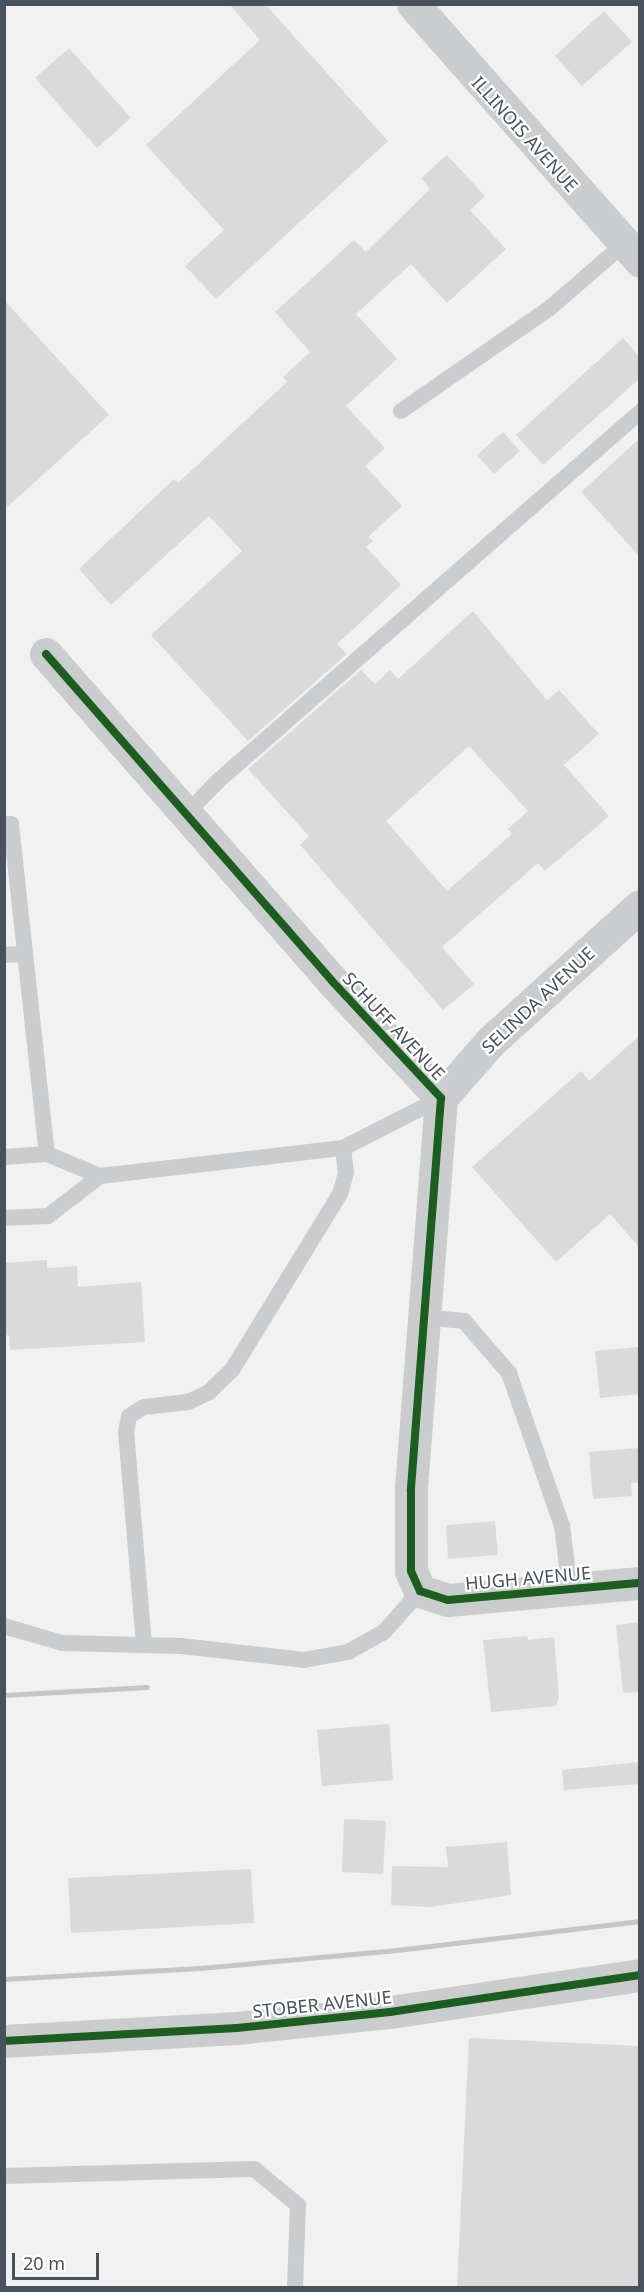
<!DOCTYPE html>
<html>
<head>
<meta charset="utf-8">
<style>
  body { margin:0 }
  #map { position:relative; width:644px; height:2292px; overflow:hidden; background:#f1f1f1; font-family:"Noto Sans",sans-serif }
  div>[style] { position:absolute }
  .building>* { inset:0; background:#dadadb }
  .lane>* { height:16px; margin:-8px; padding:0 8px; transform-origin:8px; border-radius:8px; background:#cbccce }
  .street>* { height:33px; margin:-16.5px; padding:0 16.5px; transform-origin:16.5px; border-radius:16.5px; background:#cbccce }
  .rail>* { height:4.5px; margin:-2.25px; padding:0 2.25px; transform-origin:2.25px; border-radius:2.25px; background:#c6c6c8 }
  .cycleway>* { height:8px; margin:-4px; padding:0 4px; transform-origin:4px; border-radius:4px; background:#1b5e20 }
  span { translate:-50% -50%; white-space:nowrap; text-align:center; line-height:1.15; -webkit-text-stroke:4.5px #fff; paint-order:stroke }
  .street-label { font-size:18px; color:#49525c }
  .frame { position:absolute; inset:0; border:6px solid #49525c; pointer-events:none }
  .scale { position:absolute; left:12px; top:2253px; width:87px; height:27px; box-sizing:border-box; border:3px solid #49525c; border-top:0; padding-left:8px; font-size:18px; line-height:21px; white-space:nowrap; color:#49525c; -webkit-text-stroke:4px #fff; paint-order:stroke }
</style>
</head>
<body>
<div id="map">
  <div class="building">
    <i style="clip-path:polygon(229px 4px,265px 4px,388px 141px,216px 299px,185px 266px,224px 230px,146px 145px,260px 40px)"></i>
    <i style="clip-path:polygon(604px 11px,632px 42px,582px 86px,555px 56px)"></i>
    <i style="clip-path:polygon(69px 48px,131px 118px,97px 148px,35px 78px)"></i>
    <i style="clip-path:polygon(447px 155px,485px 196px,470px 210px,506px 249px,447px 303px,411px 264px,356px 314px,397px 359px,346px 406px,385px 448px,365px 466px,402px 506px,368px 537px,373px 541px,366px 547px,401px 585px,337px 644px,347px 654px,248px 741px,151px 635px,242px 551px,209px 516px,111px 605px,79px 569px,174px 479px,178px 483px,287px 382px,283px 377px,310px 352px,275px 312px,354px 240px,366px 252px,430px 189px,421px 178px)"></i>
    <i style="clip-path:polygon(4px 300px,109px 415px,4px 510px)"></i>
    <i style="clip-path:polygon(623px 338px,639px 356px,639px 379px,543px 465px,516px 435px)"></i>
    <i style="clip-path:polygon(503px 432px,520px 451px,494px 474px,477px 455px)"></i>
    <i style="clip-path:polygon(639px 439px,639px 556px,581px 492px)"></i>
    <i style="clip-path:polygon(evenodd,473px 611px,547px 700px,559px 690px,599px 734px,564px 765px,609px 816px,545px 871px,538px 863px,442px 947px,474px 984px,443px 1010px,300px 845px,309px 836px,248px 769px,361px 670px,375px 684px,390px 670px,398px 679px,473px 611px,469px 746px,528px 811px,508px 829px,512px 834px,447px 891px,386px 821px,469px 746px)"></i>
    <i style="clip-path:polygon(639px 1036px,639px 1247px,610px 1214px,556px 1262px,472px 1167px,581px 1071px,589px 1081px)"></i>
    <i style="clip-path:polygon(47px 1260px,47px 1268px,77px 1266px,78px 1287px,141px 1282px,145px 1342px,10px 1350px,9px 1335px,4px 1336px,4px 1263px)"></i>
    <i style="clip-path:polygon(639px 1347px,639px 1394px,600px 1398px,595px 1351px)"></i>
    <i style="clip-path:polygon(639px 1448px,639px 1482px,631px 1483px,632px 1496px,593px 1499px,589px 1452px)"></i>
    <i style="clip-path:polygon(495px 1521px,498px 1555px,448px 1559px,446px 1525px)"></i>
    <i style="clip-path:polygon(639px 1622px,639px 1692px,623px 1693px,616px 1625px)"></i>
    <i style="clip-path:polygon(527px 1636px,528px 1640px,554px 1637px,559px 1698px,556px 1706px,491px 1712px,483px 1640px)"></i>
    <i style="clip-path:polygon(389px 1724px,393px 1780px,322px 1786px,317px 1730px)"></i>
    <i style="clip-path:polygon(639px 1762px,639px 1784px,564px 1790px,562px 1770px)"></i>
    <i style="clip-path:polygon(344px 1819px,386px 1821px,383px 1874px,342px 1872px)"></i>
    <i style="clip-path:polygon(507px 1842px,511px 1895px,431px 1907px,391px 1905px,392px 1866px,448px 1867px,446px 1847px)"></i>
    <i style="clip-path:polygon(251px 1869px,254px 1923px,71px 1933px,68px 1878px)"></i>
    <i style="clip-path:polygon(469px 2038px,639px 2046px,639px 2287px,457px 2288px)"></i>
  </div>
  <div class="lane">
    <i style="left:401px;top:411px;width:183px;rotate:-34.7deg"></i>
    <i style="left:551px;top:307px;width:96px;rotate:-40.8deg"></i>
    <i style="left:186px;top:814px;width:46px;rotate:-45.9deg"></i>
    <i style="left:218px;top:781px;width:561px;rotate:-41.17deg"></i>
    <i style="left:4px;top:824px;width:7px"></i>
    <i style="left:11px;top:824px;width:332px;rotate:83.8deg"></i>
    <i style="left:4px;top:955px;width:18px;rotate:-3deg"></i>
    <i style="left:4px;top:1157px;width:43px;rotate:-4deg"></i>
    <i style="left:47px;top:1154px;width:57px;rotate:22.5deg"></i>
    <i style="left:100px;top:1176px;width:245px;rotate:-6.6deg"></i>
    <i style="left:343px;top:1148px;width:110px;rotate:-27deg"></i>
    <i style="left:4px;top:1218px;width:44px;rotate:-2.6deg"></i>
    <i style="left:48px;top:1216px;width:66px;rotate:-37.6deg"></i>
    <i style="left:422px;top:1317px;width:42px;rotate:5.4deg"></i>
    <i style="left:464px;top:1321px;width:69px;rotate:49.1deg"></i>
    <i style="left:509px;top:1373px;width:162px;rotate:70.9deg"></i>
    <i style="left:562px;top:1526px;width:64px;rotate:82.9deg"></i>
    <i style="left:4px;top:1626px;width:60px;rotate:16.3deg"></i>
    <i style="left:62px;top:1643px;width:119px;rotate:1.4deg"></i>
    <i style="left:181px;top:1646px;width:124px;rotate:6.5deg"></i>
    <i style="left:304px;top:1660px;width:45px;rotate:-10.3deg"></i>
    <i style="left:348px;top:1652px;width:41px;rotate:-29.1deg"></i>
    <i style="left:384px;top:1632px;width:55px;rotate:-48.7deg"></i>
    <i style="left:144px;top:1645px;width:214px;rotate:-94.8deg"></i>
    <i style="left:126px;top:1432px;width:16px;rotate:-79deg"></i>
    <i style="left:129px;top:1416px;width:17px;rotate:-31deg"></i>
    <i style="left:144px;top:1407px;width:44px;rotate:-6.5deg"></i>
    <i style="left:188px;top:1402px;width:23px;rotate:-25deg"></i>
    <i style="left:209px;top:1392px;width:32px;rotate:-44deg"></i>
    <i style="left:232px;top:1370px;width:206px;rotate:-58.5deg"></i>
    <i style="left:340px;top:1194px;width:22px;rotate:-74deg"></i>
    <i style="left:346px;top:1173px;width:25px;rotate:-97deg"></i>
    <i style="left:4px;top:2176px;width:250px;rotate:-1.6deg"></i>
    <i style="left:254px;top:2169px;width:57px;rotate:39.3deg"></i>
    <i style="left:298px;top:2205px;width:83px;rotate:92.1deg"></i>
  </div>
  <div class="street">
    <i style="left:413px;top:4px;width:343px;rotate:48.5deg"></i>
    <i style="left:46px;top:654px;width:434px;rotate:48.8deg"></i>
    <i style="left:332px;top:981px;width:160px;rotate:47deg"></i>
    <i style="left:441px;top:1098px;width:394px;rotate:94.4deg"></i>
    <i style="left:411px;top:1491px;width:80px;rotate:90deg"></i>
    <i style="left:411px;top:1571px;width:22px;rotate:66deg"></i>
    <i style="left:420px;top:1591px;width:29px;rotate:18deg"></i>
    <i style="left:448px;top:1600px;width:193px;rotate:-5.1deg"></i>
    <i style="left:441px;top:1098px;width:74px;rotate:-48.8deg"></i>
    <i style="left:490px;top:1042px;width:202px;rotate:-42.2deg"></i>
    <i style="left:4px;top:2041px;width:233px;rotate:-3.2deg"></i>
    <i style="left:237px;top:2028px;width:154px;rotate:-6deg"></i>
    <i style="left:390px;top:2012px;width:253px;rotate:-8.4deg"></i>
  </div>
  <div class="rail">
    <i style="left:4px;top:1695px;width:143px;rotate:-3.2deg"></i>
    <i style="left:4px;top:1979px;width:196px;rotate:-3.2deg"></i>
    <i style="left:200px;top:1968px;width:198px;rotate:-5.2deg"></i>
    <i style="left:397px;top:1950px;width:245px;rotate:-6.8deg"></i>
  </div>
  <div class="cycleway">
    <i style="left:46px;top:654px;width:434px;rotate:48.8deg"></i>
    <i style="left:332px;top:981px;width:160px;rotate:47deg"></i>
    <i style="left:441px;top:1098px;width:394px;rotate:94.4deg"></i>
    <i style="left:411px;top:1491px;width:80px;rotate:90deg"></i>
    <i style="left:411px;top:1571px;width:22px;rotate:66deg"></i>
    <i style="left:420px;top:1591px;width:29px;rotate:18deg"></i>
    <i style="left:448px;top:1600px;width:193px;rotate:-5.1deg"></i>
    <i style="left:4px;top:2041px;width:233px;rotate:-3.2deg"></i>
    <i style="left:237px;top:2028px;width:154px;rotate:-6deg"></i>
    <i style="left:390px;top:2012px;width:253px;rotate:-8.4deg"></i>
  </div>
  <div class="street-label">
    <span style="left:525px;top:134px;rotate:48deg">ILLINOIS AVENUE</span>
    <span style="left:538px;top:1000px;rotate:-43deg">SELINDA AVENUE</span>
    <span style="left:394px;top:1026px;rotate:47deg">SCHUFF AVENUE</span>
    <span style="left:528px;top:1578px;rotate:-5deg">HUGH AVENUE</span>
    <span style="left:322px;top:2004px;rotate:-6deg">STOBER AVENUE</span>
  </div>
  <div class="frame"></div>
  <div class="scale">20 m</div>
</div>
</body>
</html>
